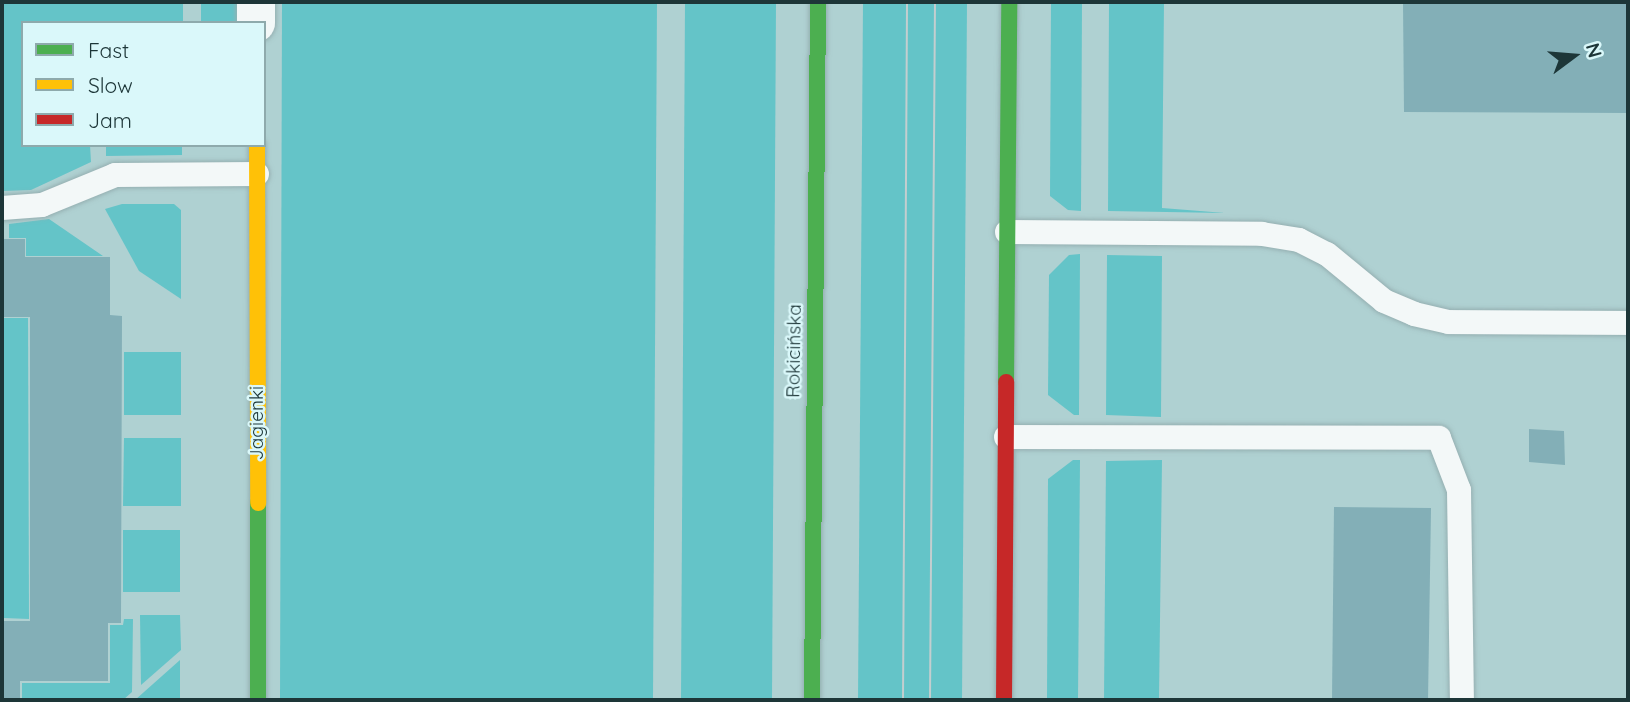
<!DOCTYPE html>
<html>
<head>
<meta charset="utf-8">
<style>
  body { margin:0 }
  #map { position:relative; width:1630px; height:702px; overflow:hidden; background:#afd1d2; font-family:Quicksand,sans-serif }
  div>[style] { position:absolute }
  .green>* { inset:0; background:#64c4c8 }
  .building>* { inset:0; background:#83afb7 }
  .roads { filter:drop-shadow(0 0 2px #95afb1) drop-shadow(0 0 2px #95afb1) }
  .lane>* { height:24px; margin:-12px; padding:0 12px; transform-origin:12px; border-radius:12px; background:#f3f8f8 }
  .street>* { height:38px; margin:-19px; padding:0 19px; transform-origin:19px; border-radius:19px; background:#f3f8f8 }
  .fast>* { height:16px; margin:-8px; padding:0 8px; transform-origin:8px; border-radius:8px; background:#4caf50 }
  .slow>* { height:16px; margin:-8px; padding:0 8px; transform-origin:8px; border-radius:8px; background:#ffc107 }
  .jam>* { height:16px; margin:-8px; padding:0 8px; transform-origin:8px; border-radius:8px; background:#c62828 }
  .tram>* { height:2px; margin:-1px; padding:0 1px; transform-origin:1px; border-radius:1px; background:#c3cecf }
  span { translate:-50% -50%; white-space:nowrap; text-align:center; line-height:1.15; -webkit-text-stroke:5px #daf8fa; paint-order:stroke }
  .street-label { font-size:19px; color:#1d3638 }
  .frame { position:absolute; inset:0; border:4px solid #1d3638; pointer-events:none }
  .legend { position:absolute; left:21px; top:21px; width:245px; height:126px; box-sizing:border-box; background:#daf8fa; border:2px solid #8eaaac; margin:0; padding:9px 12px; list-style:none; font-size:21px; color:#1d3638 }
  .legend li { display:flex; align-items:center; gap:14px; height:35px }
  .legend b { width:35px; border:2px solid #8eaaac }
  .north { position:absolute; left:1539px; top:21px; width:70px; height:70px; -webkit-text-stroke:5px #daf8fa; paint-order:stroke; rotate:74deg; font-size:19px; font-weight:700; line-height:28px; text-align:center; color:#1d3638 }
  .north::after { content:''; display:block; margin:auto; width:24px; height:32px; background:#1d3638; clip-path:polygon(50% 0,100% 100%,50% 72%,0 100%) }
</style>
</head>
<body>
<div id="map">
  <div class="green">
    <i style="clip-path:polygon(2px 2px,183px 2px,183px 23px,23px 23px,23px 145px,90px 145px,91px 162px,31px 190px,2px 191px)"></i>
    <i style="clip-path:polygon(201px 2px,238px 2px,238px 23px,201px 23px)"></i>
    <i style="clip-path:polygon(282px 2px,657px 2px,653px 700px,280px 700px)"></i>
    <i style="clip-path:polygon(685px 2px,776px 2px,772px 700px,681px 700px)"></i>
    <i style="clip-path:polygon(863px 2px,967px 2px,962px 700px,858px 700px)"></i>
    <i style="clip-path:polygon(1051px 2px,1082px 2px,1081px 211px,1068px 210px,1050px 196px)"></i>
    <i style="clip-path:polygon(1109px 2px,1164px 2px,1162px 208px,1225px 213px,1108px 211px)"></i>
    <i style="clip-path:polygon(106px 145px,182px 145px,182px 155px,106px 156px)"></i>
    <i style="clip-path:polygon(122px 204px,174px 204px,181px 210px,181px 299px,139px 271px,105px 209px)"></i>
    <i style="clip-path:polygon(49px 219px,103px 256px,26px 256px,26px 238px,9px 238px,9px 224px)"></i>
    <i style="clip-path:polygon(1080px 254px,1079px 415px,1074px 415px,1048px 395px,1049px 275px,1069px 255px)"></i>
    <i style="clip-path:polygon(1107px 255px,1162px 256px,1161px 417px,1106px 415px)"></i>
    <i style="clip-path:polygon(4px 318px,28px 318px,29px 619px,4px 618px,2px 596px)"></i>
    <i style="clip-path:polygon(124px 352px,181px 352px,181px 415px,124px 415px)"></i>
    <i style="clip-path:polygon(124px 438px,181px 438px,181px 506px,123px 506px)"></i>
    <i style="clip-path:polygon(1073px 460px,1080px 460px,1078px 700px,1047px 700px,1048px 479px)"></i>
    <i style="clip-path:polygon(1162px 460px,1159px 700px,1104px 700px,1106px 461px)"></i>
    <i style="clip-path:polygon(123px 530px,180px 530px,180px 592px,123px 592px)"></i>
    <i style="clip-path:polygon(140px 615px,180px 615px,181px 650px,141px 685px)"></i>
    <i style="clip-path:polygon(124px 619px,133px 619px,132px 692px,123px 700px,22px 700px,22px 683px,110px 683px,110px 625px,123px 625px)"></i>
    <i style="clip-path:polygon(180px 660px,180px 700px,135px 700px)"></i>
  </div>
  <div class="building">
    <i style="clip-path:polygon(1403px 2px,1628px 2px,1628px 113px,1404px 112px)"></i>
    <i style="clip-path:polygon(2px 239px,25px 239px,25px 257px,110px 257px,110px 315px,122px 316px,121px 623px,108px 623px,108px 681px,20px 681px,20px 699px,2px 699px,2px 621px,30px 621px,30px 317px,2px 317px)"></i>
    <i style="clip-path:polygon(1529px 429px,1564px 431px,1565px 465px,1529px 462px)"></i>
    <i style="clip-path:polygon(1334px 507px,1431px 508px,1428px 700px,1332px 700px)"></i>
  </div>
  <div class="roads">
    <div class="lane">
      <i style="left:2px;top:208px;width:40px;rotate:-4.3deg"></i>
      <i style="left:42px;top:205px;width:79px;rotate:-22.3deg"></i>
      <i style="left:115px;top:175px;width:142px;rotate:-0.4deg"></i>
      <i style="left:1007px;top:232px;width:255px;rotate:0.4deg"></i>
      <i style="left:1262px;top:234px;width:37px;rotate:9deg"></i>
      <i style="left:1299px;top:240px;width:31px;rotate:27deg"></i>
      <i style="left:1327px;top:254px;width:74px;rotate:39.5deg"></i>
      <i style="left:1384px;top:301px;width:33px;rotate:23deg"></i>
      <i style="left:1414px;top:314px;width:36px;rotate:13deg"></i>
      <i style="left:1449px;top:322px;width:179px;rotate:0.3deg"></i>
      <i style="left:1006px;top:437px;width:433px;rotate:0.1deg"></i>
      <i style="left:1439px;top:438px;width:56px;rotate:69deg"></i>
      <i style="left:1459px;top:490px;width:210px;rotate:89.2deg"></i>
    </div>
    <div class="street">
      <i style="left:256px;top:2px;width:21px;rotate:90deg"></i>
    </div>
    <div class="fast">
      <i style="left:1006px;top:382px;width:380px;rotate:-89.5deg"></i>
      <i style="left:258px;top:503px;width:197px;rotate:90deg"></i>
      <i style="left:812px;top:700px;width:698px;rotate:-89.51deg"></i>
    </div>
    <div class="slow">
      <i style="left:257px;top:145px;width:358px;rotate:89.8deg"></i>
    </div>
    <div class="jam">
      <i style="left:1004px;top:700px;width:318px;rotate:-89.6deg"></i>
    </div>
  </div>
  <div class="tram">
    <i style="left:903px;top:700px;width:698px;rotate:-89.67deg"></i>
    <i style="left:930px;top:700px;width:698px;rotate:-89.59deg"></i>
  </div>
  <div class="street-label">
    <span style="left:794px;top:351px;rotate:-89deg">Rokicińska</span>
    <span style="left:257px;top:423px;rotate:-90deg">Jagienki</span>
  </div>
  <div class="frame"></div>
  <ul class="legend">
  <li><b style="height:9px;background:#4caf50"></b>Fast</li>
  <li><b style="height:9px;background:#ffc107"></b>Slow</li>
  <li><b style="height:9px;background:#c62828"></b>Jam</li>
  </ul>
  <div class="north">N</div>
</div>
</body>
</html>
